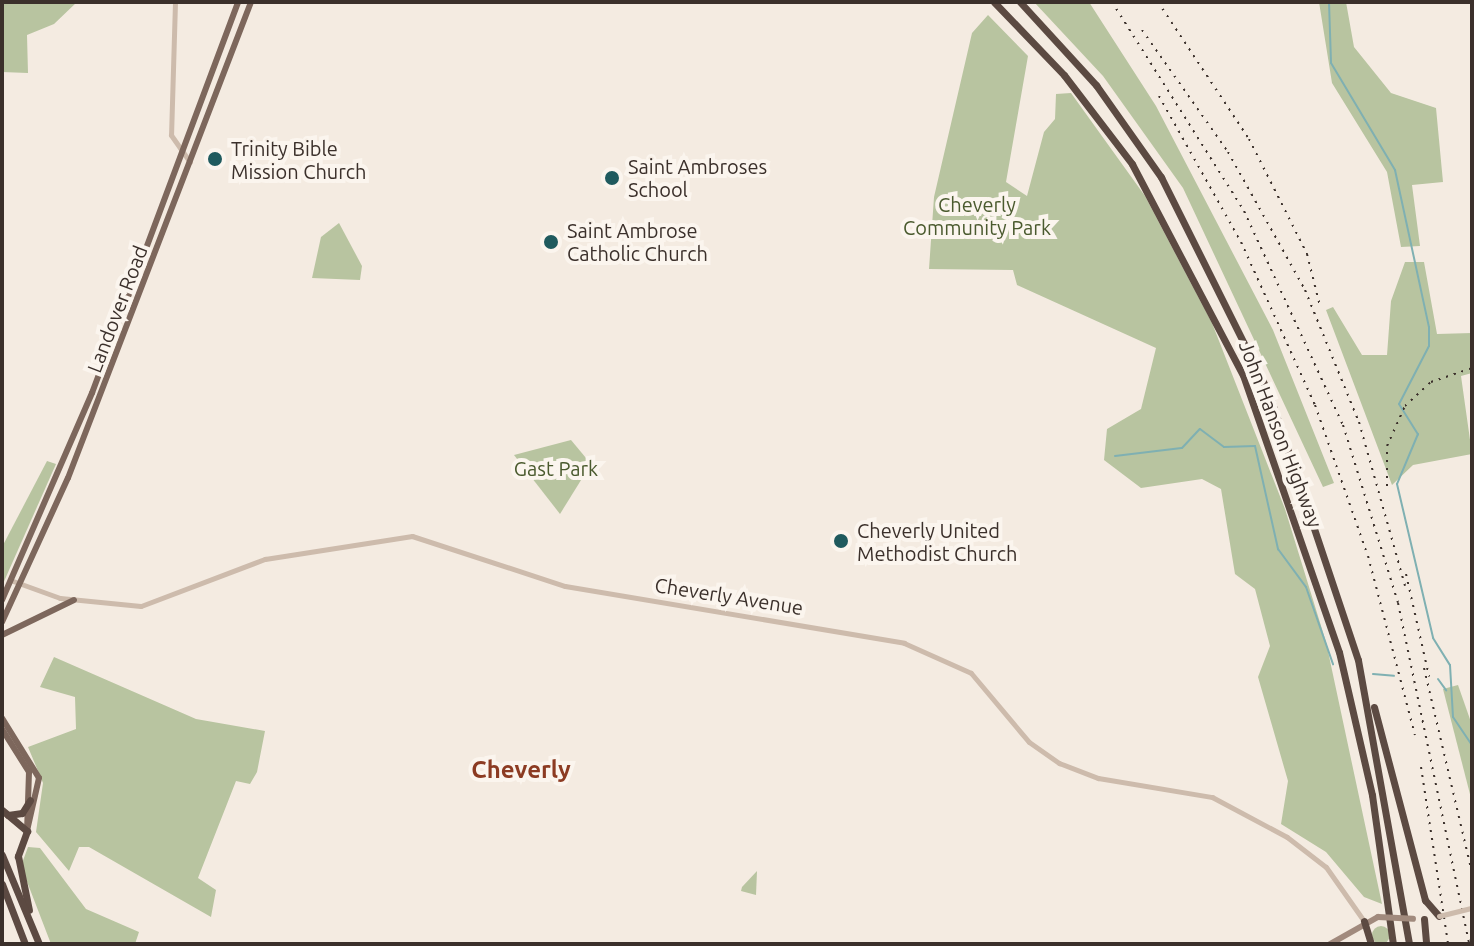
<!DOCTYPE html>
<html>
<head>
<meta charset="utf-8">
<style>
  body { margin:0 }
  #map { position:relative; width:1474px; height:946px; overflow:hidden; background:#f4ebe1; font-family:Ubuntu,sans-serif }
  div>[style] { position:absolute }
  .green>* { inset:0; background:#b8c4a0 }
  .round { border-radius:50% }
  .stream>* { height:2px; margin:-1px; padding:0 1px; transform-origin:1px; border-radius:1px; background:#7fb0b2 }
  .tertiary>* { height:5px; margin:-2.5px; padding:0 2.5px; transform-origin:2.5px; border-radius:2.5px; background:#cdbbac }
  .secondary>* { height:6px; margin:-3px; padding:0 3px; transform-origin:3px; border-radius:3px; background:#a18a7d }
  .primary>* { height:6px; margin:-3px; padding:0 3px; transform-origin:3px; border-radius:3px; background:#7d675c }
  .motorway>* { height:7px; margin:-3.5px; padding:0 3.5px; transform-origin:3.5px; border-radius:3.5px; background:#5c4a42 }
  .rail>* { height:2px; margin-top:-1px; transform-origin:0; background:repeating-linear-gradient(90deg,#3b302b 0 2px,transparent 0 8px) }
  .tertiary-bridge>* { height:5px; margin:-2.5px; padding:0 2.5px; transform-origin:2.5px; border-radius:2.5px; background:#cdbbac }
  .secondary-bridge>* { height:6px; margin:-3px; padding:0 3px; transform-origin:3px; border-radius:3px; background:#a18a7d }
  .dots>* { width:22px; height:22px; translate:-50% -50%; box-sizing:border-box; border:4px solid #fbf5ee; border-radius:50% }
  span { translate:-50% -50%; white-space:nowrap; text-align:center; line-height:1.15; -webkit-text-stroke:8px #fbf5ee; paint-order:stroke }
  .poi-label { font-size:20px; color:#3b302b }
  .left { translate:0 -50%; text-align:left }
  .park-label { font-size:20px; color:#4a5a2e }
  .street-label { font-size:20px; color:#3b302b }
  .quarter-label { font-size:24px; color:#8c3b22; font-weight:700 }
  .frame { position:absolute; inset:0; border:4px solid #3b302b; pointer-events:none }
</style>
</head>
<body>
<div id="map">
  <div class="green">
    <i style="clip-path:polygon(2px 2px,77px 2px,54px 24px,27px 35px,28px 73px,2px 72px)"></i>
    <i style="clip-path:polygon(1034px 2px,1089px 2px,1156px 106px,1273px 330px,1334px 483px,1323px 487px,1183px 188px,1103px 76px)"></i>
    <i style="clip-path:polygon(1319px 2px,1346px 2px,1354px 47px,1391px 93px,1436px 108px,1443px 182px,1412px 185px,1420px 246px,1401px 247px,1387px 172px,1332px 83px)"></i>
    <i style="clip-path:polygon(988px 15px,1028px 56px,1006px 182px,1027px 196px,1044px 132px,1055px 119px,1056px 94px,1071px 93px,1145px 196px,1212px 323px,1285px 509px,1326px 642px,1382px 904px,1364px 897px,1326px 852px,1281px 824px,1288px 781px,1258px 677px,1270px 646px,1255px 589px,1235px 574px,1221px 489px,1202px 479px,1141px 488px,1104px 460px,1107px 429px,1141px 409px,1156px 348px,1017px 285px,1013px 270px,929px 269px,934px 197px,972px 33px)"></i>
    <i style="clip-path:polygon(339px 223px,362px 266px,360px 280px,312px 278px,321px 237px)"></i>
    <i style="clip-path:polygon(1405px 262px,1424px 262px,1437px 334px,1472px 333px,1472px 373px,1461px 376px,1472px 454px,1413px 465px,1392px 485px,1326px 310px,1333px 307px,1362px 355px,1387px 355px,1391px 301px)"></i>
    <i style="clip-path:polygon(571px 440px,591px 464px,560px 514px,514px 455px)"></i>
    <i style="clip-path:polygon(47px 461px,56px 464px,2px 586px,2px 547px)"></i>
    <i style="clip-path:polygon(54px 657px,196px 719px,265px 731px,257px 772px,250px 784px,236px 781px,198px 878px,216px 890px,211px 917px,89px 847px,79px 847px,69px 871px,36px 832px,43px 783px,28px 747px,76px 729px,75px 697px,40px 687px)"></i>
    <i style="clip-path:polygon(1458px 685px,1472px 725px,1472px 802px,1443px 689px)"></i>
    <i style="clip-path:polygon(28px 847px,40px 848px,86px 909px,139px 932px,135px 944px,51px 944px,21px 866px)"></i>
    <i style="clip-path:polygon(757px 871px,756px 895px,741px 891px,742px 887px)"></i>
    <i class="round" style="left:1372px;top:926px;width:18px;height:18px"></i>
  </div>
  <div class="stream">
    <i style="left:1329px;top:2px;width:61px;rotate:88.1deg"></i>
    <i style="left:1331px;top:63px;width:125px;rotate:59.1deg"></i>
    <i style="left:1395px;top:170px;width:161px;rotate:77.8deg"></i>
    <i style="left:1429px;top:327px;width:19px;rotate:90deg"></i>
    <i style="left:1429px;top:346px;width:65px;rotate:117.3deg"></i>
    <i style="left:1399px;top:404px;width:36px;rotate:58deg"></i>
    <i style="left:1418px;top:434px;width:54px;rotate:112.8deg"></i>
    <i style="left:1397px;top:484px;width:158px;rotate:76.8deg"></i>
    <i style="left:1433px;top:638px;width:32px;rotate:58deg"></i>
    <i style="left:1450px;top:665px;width:52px;rotate:86.7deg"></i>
    <i style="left:1453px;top:717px;width:34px;rotate:56deg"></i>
    <i style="left:1115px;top:456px;width:67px;rotate:-6.8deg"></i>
    <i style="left:1182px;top:448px;width:26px;rotate:-47deg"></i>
    <i style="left:1200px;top:429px;width:30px;rotate:37deg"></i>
    <i style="left:1224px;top:447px;width:31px;rotate:-2deg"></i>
    <i style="left:1255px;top:446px;width:106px;rotate:77.4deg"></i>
    <i style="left:1278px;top:549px;width:47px;rotate:53.6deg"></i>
    <i style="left:1306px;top:587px;width:82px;rotate:70.7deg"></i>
    <i style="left:1373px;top:674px;width:21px;rotate:5deg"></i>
    <i style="left:1438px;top:679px;width:14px;rotate:54deg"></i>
  </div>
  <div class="tertiary">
    <i style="left:175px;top:2px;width:133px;rotate:91.7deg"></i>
    <i style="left:171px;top:135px;width:33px;rotate:55deg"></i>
    <i style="left:13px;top:581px;width:50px;rotate:19.9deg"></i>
    <i style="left:60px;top:598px;width:81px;rotate:5.6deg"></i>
    <i style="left:141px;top:606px;width:133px;rotate:-20.8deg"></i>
    <i style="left:265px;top:559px;width:149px;rotate:-8.9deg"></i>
    <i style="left:412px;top:536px;width:161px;rotate:18.1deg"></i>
    <i style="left:565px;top:586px;width:344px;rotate:9.5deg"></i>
    <i style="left:904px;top:643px;width:73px;rotate:24.1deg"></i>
    <i style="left:971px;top:673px;width:90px;rotate:50deg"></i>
    <i style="left:1029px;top:742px;width:37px;rotate:35deg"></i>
    <i style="left:1059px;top:763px;width:42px;rotate:21deg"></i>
    <i style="left:1098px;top:778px;width:116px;rotate:9.5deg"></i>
    <i style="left:1212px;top:797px;width:85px;rotate:28.1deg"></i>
    <i style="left:1287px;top:837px;width:49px;rotate:37.6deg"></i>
    <i style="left:1326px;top:867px;width:66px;rotate:54.9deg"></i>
  </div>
  <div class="secondary">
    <i style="left:1330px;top:944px;width:55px;rotate:-29.4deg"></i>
  </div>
  <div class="primary">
    <i style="left:2px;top:600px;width:226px;rotate:-66.5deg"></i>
    <i style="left:92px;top:393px;width:417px;rotate:-69.5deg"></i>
    <i style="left:2px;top:622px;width:158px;rotate:-65.4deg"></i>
    <i style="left:68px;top:478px;width:510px;rotate:-68.97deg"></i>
    <i style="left:2px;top:635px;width:80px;rotate:-25.9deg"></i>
    <i style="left:2px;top:718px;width:70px;rotate:58.3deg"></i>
    <i style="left:39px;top:778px;width:54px;rotate:102.8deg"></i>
    <i style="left:2px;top:729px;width:51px;rotate:57.9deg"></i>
    <i style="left:29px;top:772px;width:59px;rotate:91.9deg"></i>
  </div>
  <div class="motorway">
    <i style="left:994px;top:2px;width:101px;rotate:46.2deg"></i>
    <i style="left:1064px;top:75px;width:112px;rotate:52.6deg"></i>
    <i style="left:1132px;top:164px;width:238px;rotate:62.3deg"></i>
    <i style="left:1243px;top:375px;width:293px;rotate:70.9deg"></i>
    <i style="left:1339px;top:652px;width:147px;rotate:77deg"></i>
    <i style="left:1372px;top:795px;width:150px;rotate:82deg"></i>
    <i style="left:1020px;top:2px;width:113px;rotate:47.5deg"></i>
    <i style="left:1096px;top:85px;width:113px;rotate:54.8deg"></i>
    <i style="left:1161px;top:177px;width:242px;rotate:63.5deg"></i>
    <i style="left:1269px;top:394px;width:280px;rotate:71.5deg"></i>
    <i style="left:1358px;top:660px;width:289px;rotate:79.8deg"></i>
    <i style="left:1374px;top:707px;width:200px;rotate:75.2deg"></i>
    <i style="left:1425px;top:900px;width:21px;rotate:49deg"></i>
    <i style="left:2px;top:810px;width:33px;rotate:40deg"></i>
    <i style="left:27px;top:831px;width:27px;rotate:110deg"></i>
    <i style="left:18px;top:856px;width:55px;rotate:78.5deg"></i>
    <i style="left:8px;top:815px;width:14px;rotate:-8deg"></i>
    <i style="left:22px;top:813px;width:15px;rotate:-58deg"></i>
    <i style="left:2px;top:855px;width:96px;rotate:67.4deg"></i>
    <i style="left:2px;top:884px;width:64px;rotate:69deg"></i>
    <i style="left:1424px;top:919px;width:25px;rotate:85deg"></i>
    <i style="left:1364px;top:921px;width:24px;rotate:73deg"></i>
  </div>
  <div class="rail">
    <i style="left:1112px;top:2px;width:247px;rotate:57.7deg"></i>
    <i style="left:1244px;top:211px;width:236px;rotate:65.2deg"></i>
    <i style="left:1343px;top:425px;width:186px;rotate:72.8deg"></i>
    <i style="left:1398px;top:603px;width:348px;rotate:78.2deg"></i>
    <i style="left:1158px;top:2px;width:164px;rotate:56.4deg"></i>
    <i style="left:1249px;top:139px;width:129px;rotate:63.2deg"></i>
    <i style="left:1307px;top:254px;width:54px;rotate:76deg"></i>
    <i style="left:1142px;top:30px;width:149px;rotate:54.8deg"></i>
    <i style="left:1228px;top:152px;width:158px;rotate:60.8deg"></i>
    <i style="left:1305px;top:290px;width:143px;rotate:67.8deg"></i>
    <i style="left:1359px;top:422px;width:170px;rotate:74.3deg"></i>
    <i style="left:1159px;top:96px;width:167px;rotate:60.7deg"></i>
    <i style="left:1241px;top:242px;width:179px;rotate:65.6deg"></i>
    <i style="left:1315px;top:405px;width:160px;rotate:70.7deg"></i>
    <i style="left:1368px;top:556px;width:185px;rotate:75.3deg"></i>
    <i style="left:1387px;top:486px;width:40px;rotate:-90deg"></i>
    <i style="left:1387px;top:446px;width:44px;rotate:-65.8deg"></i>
    <i style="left:1405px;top:406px;width:35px;rotate:-43deg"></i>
    <i style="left:1431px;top:382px;width:43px;rotate:-18.9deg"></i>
    <i style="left:1406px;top:574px;width:105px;rotate:77.3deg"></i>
    <i style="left:1424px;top:668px;width:210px;rotate:76.8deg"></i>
    <i style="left:1421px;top:767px;width:179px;rotate:81.3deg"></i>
  </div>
  <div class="tertiary-bridge">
    <i style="left:1439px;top:916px;width:34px;rotate:-14deg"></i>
  </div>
  <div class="secondary-bridge">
    <i style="left:1378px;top:917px;width:35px;rotate:3deg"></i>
  </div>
  <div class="dots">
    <i style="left:215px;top:159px;background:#1f5a5e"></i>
    <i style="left:612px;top:178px;background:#1f5a5e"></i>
    <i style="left:551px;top:242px;background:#1f5a5e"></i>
    <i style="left:841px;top:541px;background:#1f5a5e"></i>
  </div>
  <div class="poi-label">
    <span class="left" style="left:231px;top:160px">Trinity Bible<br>Mission Church</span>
    <span class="left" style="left:628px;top:178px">Saint Ambroses<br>School</span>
    <span class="left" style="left:567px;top:242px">Saint Ambrose<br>Catholic Church</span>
    <span class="left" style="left:857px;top:542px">Cheverly United<br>Methodist Church</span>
  </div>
  <div class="park-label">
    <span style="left:977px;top:216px">Cheverly<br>Community Park</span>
    <span style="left:556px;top:468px">Gast Park</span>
  </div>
  <div class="street-label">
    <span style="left:117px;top:309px;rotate:-69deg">Landover Road</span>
    <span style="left:1281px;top:434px;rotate:69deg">John Hanson Highway</span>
    <span style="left:729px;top:596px;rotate:9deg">Cheverly Avenue</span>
  </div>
  <div class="quarter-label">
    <span style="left:521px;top:770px">Cheverly</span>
  </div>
  <div class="frame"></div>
</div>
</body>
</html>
